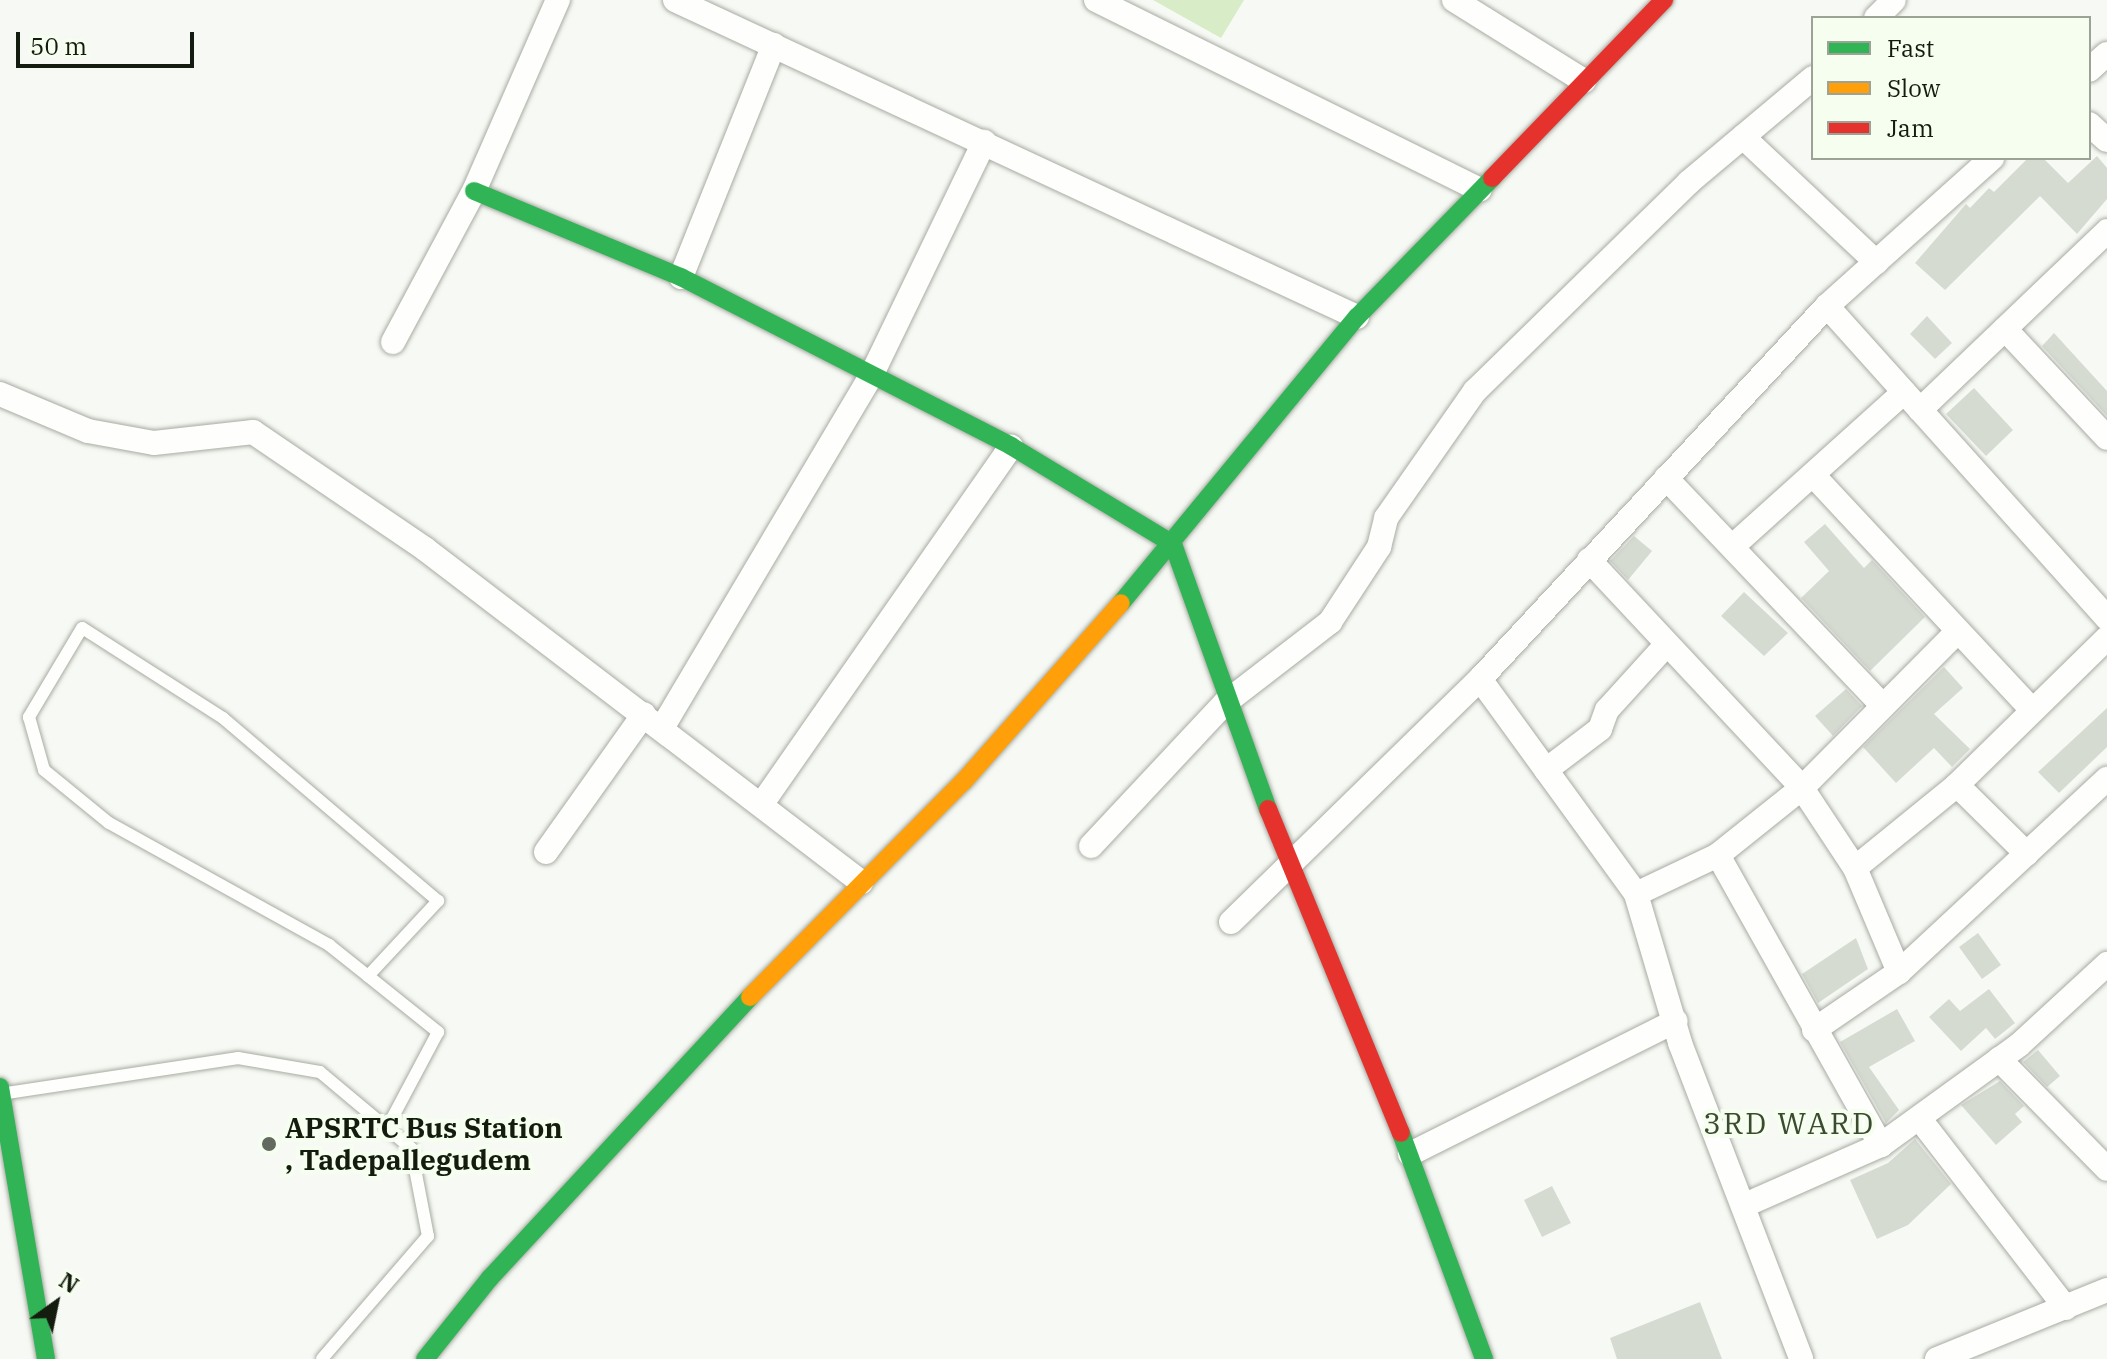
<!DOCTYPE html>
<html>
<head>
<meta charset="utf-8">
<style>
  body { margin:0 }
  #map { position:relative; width:2107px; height:1359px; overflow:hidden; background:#f7faf4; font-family:"IBM Plex Serif",serif }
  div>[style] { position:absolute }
  .green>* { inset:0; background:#d8ecc8 }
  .building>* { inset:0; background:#d6dbd2 }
  .roads { filter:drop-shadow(0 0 2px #a7aba3) drop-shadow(0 0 2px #a7aba3) }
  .lane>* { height:12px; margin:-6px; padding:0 6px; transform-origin:6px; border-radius:6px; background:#fefefd }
  .street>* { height:24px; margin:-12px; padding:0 12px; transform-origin:12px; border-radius:12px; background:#fefefd }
  .fast>* { height:18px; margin:-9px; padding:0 9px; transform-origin:9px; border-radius:9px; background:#30b455 }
  .slow>* { height:18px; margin:-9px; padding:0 9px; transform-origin:9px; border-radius:9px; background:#ff9f0a }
  .jam>* { height:18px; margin:-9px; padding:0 9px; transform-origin:9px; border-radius:9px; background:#e5322d }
  .dots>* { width:22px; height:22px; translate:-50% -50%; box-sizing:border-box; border:4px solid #f6fef0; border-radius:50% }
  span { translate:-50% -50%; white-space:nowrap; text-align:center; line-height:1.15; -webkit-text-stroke:8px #f6fef0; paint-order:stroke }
  .poi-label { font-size:28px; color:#141b0f; font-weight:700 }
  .left { translate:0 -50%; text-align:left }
  .neighbourhood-label { font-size:30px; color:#3b4b2f; letter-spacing:2px }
  .legend { position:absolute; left:1811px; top:16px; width:280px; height:144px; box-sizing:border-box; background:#f6fef0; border:2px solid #9ca396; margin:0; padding:10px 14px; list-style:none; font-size:24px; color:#141b0f }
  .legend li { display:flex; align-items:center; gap:16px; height:40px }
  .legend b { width:40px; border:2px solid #9ca396 }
  .north { position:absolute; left:16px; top:1263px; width:80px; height:80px; -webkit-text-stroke:6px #f6fef0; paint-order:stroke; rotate:33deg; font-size:22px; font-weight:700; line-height:32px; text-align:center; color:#141b0f }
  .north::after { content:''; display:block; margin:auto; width:28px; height:36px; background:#141b0f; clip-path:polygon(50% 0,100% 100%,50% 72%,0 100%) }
  .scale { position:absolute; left:16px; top:32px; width:178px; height:36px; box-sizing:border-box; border:4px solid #141b0f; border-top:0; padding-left:10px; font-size:24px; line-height:28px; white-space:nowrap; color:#141b0f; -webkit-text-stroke:6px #f6fef0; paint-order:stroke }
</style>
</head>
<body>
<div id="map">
  <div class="green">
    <i style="clip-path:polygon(1153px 0,1244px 0,1221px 38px)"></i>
  </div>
  <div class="building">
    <i style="clip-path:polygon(2097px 156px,2107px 168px,2107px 199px,2077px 234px,2040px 196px,1945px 290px,1915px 263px,1966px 204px,1970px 208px,1989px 188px,1994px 192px,2028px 158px,2043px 158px,2068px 183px)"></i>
    <i style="clip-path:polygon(1927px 316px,1952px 343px,1935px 359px,1910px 334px)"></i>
    <i style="clip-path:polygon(2054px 333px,2107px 391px,2107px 416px,2042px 346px)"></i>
    <i style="clip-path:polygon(1974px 388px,2013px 430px,1986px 456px,1946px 414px)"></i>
    <i style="clip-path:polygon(1825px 524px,1864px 568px,1872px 560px,1925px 617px,1870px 671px,1801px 598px,1829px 571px,1804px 542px)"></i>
    <i style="clip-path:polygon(1634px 536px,1652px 551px,1628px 580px,1610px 561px)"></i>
    <i style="clip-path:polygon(1744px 592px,1788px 633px,1764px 656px,1721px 616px)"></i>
    <i style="clip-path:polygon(1944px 667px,1963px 688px,1934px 714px,1970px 749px,1952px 767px,1934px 748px,1896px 783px,1863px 747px)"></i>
    <i style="clip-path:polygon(1846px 689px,1862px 706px,1833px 736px,1815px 716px)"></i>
    <i style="clip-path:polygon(2107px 708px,2107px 747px,2059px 793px,2038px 772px)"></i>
    <i style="clip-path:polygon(1978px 933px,2001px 965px,1982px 979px,1959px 947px)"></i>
    <i style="clip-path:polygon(1856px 938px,1868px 969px,1818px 1003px,1802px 974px)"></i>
    <i style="clip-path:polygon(1989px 989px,2015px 1023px,1995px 1039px,1986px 1028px,1961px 1051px,1929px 1017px,1949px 999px,1960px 1011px)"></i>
    <i style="clip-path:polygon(1897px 1009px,1915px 1041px,1869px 1067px,1899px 1110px,1886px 1123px,1840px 1042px)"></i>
    <i style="clip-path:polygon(2038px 1050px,2060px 1076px,2047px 1087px,2023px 1062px)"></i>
    <i style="clip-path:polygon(2000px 1081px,2024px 1106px,2015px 1114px,2022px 1122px,1996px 1145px,1961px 1105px)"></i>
    <i style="clip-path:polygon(1915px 1139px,1951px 1184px,1908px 1225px,1877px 1239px,1850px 1180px,1888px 1163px)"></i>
    <i style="clip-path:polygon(1552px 1186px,1571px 1223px,1542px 1237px,1524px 1200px)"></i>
    <i style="clip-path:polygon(1700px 1302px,1722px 1359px,1617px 1359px,1610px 1338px)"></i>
  </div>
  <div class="roads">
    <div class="lane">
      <i style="left:368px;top:976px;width:103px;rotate:-47deg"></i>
      <i style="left:438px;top:901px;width:282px;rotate:-139.6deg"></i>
      <i style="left:223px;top:718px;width:167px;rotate:-147.4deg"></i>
      <i style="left:82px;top:628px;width:104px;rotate:120.8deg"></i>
      <i style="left:29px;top:717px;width:55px;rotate:74.2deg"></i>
      <i style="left:44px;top:770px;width:84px;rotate:39.2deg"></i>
      <i style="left:109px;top:823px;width:252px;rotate:29deg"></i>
      <i style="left:329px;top:945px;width:50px;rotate:38.5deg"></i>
      <i style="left:368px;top:976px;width:90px;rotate:38.7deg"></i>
      <i style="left:438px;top:1032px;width:109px;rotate:118deg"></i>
      <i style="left:7px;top:1093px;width:234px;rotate:-8.6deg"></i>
      <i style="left:238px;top:1058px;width:83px;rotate:9.7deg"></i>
      <i style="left:320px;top:1072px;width:119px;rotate:39.9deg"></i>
      <i style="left:411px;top:1148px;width:90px;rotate:79.1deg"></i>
      <i style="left:428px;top:1236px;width:162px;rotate:130.8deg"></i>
    </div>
    <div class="street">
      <i style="left:675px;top:0;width:752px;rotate:24.93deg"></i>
      <i style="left:1096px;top:0;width:428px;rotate:26.3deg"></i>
      <i style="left:1454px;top:0;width:153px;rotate:31.9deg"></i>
      <i style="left:1876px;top:18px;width:25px;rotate:-45deg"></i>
      <i style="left:2089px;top:70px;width:24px;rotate:-42deg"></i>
      <i style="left:2089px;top:124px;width:24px;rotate:42deg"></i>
      <i style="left:1743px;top:137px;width:183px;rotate:43.2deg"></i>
      <i style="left:681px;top:277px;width:250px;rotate:-68.2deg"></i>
      <i style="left:1827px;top:306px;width:419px;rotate:48.1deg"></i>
      <i style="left:2005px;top:329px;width:149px;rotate:46.9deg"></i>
      <i style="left:393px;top:342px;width:171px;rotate:-61.8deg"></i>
      <i style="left:474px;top:191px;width:209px;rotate:-66.3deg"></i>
      <i style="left:0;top:394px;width:95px;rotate:22.8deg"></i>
      <i style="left:88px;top:431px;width:67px;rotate:10.3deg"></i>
      <i style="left:154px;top:443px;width:100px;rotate:-6.3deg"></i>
      <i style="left:253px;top:432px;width:208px;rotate:34.2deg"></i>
      <i style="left:425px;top:549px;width:549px;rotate:37.37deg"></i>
      <i style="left:1920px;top:410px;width:259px;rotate:-43.7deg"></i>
      <i style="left:1813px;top:475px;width:320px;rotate:47deg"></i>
      <i style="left:1666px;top:478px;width:313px;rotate:46.4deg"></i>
      <i style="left:1733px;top:546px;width:230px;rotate:-42deg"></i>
      <i style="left:1589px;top:560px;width:312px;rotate:46.9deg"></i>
      <i style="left:1802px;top:788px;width:96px;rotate:56.5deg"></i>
      <i style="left:1855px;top:868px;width:113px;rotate:67.1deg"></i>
      <i style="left:1480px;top:679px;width:266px;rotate:54deg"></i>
      <i style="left:1636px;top:894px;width:155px;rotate:73.5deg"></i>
      <i style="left:1680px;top:1043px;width:338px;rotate:69deg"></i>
      <i style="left:662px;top:728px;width:412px;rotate:-59.3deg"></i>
      <i style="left:872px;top:374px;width:258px;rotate:-64.2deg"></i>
      <i style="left:1546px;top:770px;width:68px;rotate:-37.2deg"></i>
      <i style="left:1600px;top:729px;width:20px;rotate:-70deg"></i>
      <i style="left:1607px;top:710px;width:89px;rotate:-47.7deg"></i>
      <i style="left:1957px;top:785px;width:98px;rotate:44.6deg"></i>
      <i style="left:761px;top:805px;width:437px;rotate:-55.1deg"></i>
      <i style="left:1091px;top:846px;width:196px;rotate:-46.9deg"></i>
      <i style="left:1225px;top:703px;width:133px;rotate:-37.6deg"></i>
      <i style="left:1330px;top:622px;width:90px;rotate:-56.8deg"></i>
      <i style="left:1379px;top:547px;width:30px;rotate:-76deg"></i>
      <i style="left:1386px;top:518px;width:155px;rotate:-55deg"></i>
      <i style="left:1475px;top:391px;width:299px;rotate:-44.3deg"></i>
      <i style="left:1689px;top:182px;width:162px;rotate:-40deg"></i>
      <i style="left:546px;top:852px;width:169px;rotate:-54.6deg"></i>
      <i style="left:1718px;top:855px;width:333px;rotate:60.7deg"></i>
      <i style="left:1855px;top:868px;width:132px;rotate:-39.1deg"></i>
      <i style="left:1957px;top:785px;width:210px;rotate:-44.4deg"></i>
      <i style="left:1636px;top:894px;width:91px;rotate:-25.4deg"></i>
      <i style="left:1718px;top:855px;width:107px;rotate:-38.6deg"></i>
      <i style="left:1802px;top:788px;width:221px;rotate:-45.2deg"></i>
      <i style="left:1231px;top:922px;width:348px;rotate:-44.3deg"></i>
      <i style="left:1480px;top:679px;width:509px;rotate:-47.07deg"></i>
      <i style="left:1827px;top:306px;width:222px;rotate:-41.9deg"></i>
      <i style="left:1814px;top:1030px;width:103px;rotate:-34.3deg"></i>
      <i style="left:1899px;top:972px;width:284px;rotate:-42.9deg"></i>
      <i style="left:1999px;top:1059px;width:154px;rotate:45.5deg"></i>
      <i style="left:1919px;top:1118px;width:240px;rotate:52.3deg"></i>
      <i style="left:1410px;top:1154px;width:297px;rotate:-26.6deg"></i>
      <i style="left:1745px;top:1205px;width:149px;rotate:-23.8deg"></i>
      <i style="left:1881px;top:1145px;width:170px;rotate:-35.9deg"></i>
      <i style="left:2019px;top:1045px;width:120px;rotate:-42.6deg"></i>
      <i style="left:1937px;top:1359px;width:183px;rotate:-22.1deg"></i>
    </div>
    <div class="fast">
      <i style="left:474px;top:191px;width:224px;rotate:22.6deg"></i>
      <i style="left:681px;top:277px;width:371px;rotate:27.1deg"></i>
      <i style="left:1011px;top:446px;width:189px;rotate:31.2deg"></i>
      <i style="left:1173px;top:544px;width:282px;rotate:70.3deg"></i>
      <i style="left:1121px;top:603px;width:371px;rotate:-50.5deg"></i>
      <i style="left:1357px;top:317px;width:194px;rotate:-45.8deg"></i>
      <i style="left:0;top:1087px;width:276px;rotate:80.4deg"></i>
      <i style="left:1401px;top:1133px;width:241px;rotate:69.8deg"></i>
      <i style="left:425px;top:1359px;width:104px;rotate:-51.3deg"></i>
      <i style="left:490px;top:1278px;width:383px;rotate:-47.2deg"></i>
    </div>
    <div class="slow">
      <i style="left:750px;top:997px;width:304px;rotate:-45.3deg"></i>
      <i style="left:964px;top:781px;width:237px;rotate:-48.6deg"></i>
    </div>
    <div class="jam">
      <i style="left:1492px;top:178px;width:248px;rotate:-46deg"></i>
      <i style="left:1268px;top:809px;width:350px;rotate:67.7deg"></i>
    </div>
  </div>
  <div class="dots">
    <i style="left:269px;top:1144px;background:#63695f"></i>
  </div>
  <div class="poi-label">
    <span class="left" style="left:285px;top:1144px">APSRTC Bus Station<br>, Tadepallegudem</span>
  </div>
  <div class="neighbourhood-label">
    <span style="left:1789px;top:1123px">3RD WARD</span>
  </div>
  <ul class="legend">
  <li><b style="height:10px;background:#30b455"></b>Fast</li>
  <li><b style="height:10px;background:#ff9f0a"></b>Slow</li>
  <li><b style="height:10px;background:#e5322d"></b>Jam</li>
  </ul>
  <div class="north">N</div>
  <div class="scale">50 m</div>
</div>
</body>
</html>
